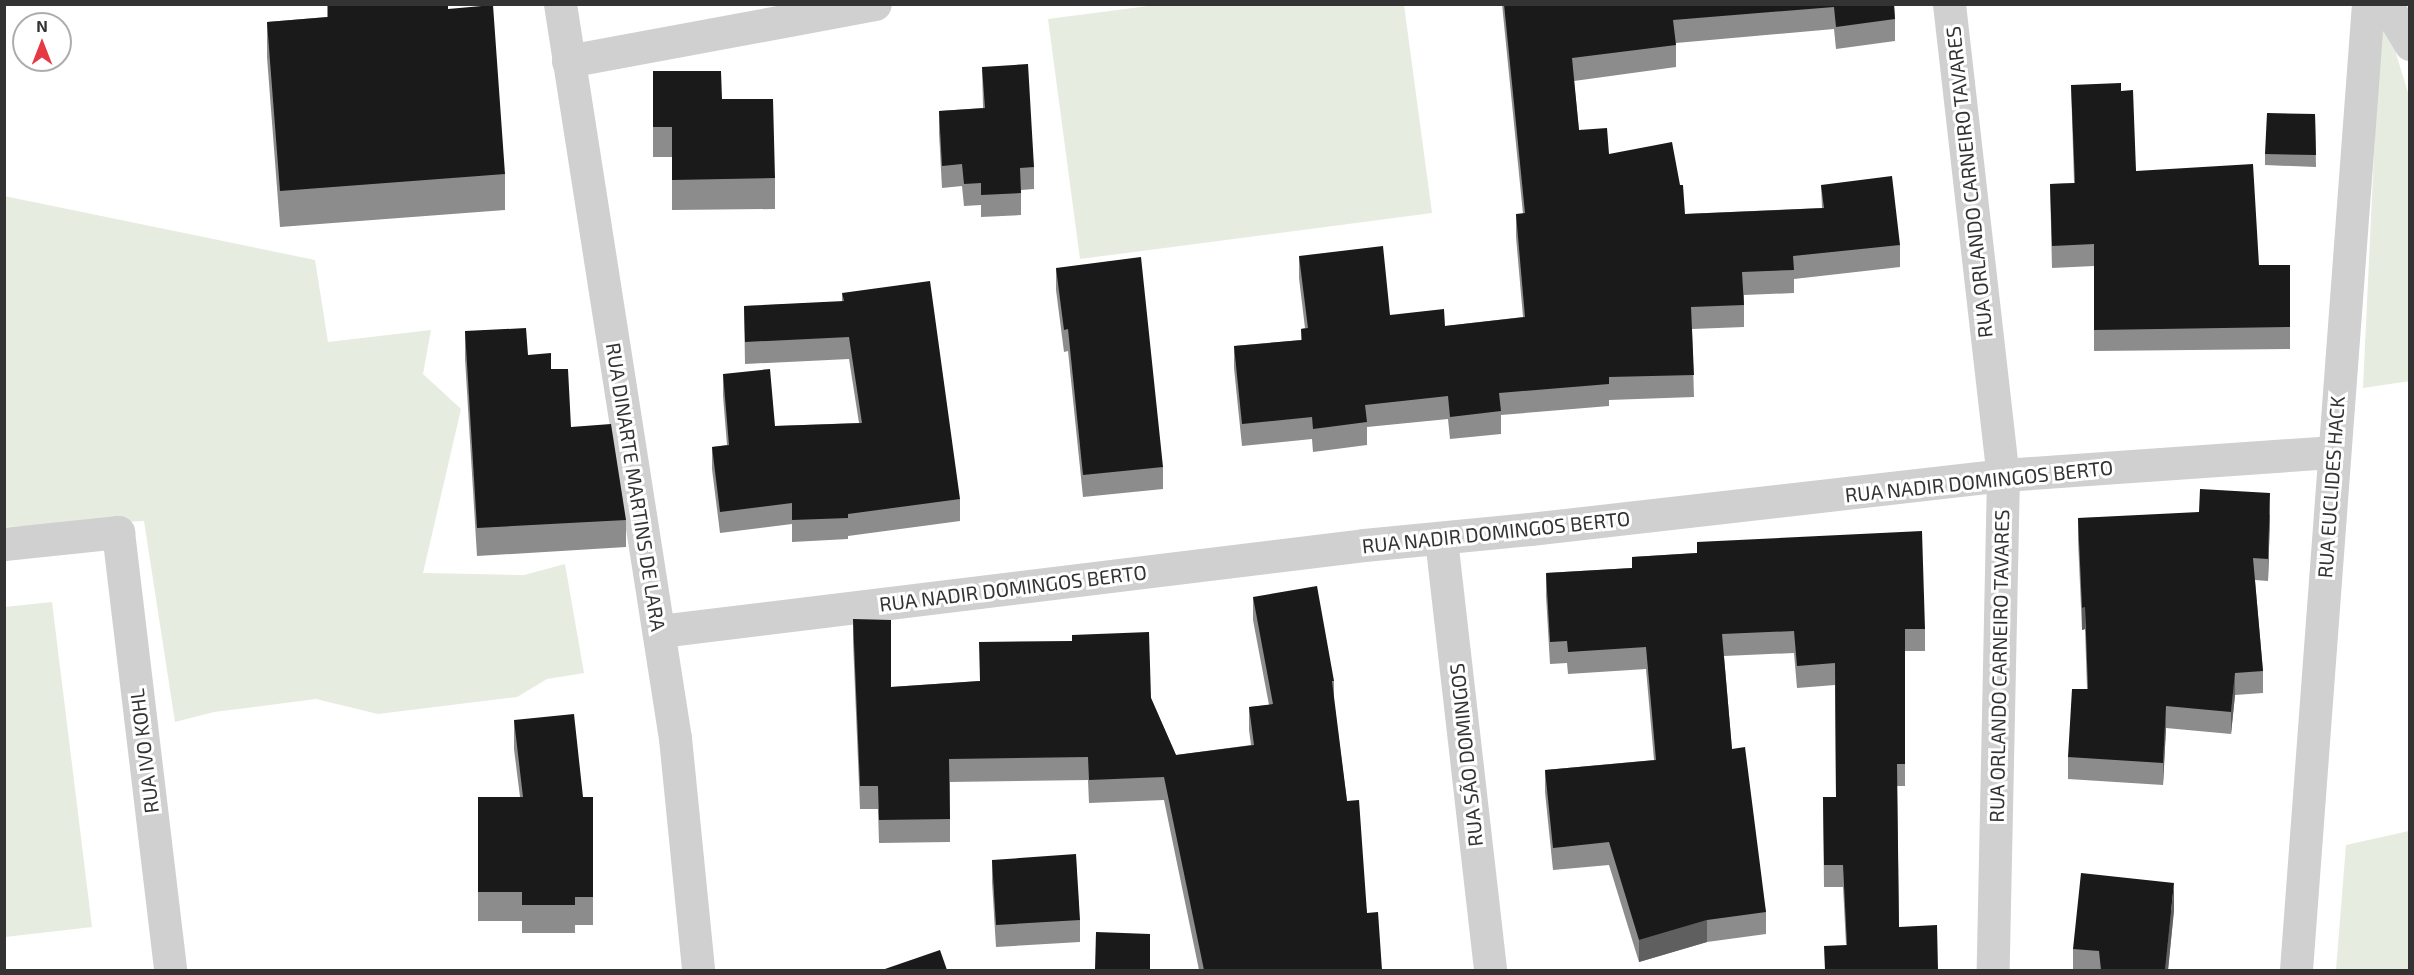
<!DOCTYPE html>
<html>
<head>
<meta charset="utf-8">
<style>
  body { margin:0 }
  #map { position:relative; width:2414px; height:975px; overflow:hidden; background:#fff; font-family:"Exo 2",sans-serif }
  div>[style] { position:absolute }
  .green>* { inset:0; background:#e6ecdf }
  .minor>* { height:33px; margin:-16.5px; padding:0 16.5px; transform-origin:16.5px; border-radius:16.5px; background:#d0d0d0 }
  .tertiary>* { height:33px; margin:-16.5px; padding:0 16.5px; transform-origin:16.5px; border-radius:16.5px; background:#d0d0d0 }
  .wall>* { inset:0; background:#8c8c8c }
  .shaded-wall>* { inset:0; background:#5f5f5f }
  .building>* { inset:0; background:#1a1a1a }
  span { translate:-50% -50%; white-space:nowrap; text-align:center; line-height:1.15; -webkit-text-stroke:6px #fff; paint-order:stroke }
  .street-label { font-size:20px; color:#333 }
  .frame { position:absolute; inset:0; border:6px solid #333; pointer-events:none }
  .north { position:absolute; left:12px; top:12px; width:60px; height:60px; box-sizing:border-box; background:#fff; border:2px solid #adadad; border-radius:50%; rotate:0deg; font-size:16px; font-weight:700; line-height:24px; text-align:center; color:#333 }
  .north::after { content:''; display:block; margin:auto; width:21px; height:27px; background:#e63946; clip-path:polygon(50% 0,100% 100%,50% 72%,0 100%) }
</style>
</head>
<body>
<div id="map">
  <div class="green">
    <i style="clip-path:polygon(2381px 4px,2409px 96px,2410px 381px,2363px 388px)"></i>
    <i style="clip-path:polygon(1156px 5px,1404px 5px,1432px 213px,1080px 259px,1048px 19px)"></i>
    <i style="clip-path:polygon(4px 196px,315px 260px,328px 342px,431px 330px,423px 374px,461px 409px,423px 573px,524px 575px,565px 564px,584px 673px,547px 679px,517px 697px,378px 714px,316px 699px,214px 712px,175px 722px,144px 521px,5px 527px)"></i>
    <i style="clip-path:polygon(52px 602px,92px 927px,5px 937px,5px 607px)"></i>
    <i style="clip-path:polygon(2409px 831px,2409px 970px,2336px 970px,2346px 845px)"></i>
  </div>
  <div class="minor">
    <i style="left:560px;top:4px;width:743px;rotate:81.1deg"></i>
    <i style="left:675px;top:738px;width:233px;rotate:84.3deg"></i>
    <i style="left:1949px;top:4px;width:474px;rotate:83.5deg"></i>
    <i style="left:2003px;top:475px;width:495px;rotate:91.2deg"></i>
    <i style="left:568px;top:61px;width:312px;rotate:-10.5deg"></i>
    <i style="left:1441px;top:539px;width:434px;rotate:83.5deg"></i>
    <i style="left:4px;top:544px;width:115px;rotate:-6deg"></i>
    <i style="left:118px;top:532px;width:441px;rotate:83.2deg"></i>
    <i style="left:660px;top:631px;width:709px;rotate:-6.96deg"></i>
    <i style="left:1364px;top:545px;width:167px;rotate:-5.5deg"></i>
    <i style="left:1530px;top:529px;width:476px;rotate:-6.5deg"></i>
    <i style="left:2003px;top:475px;width:332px;rotate:-4deg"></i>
    <i style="left:2296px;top:970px;width:969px;rotate:-85.74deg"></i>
  </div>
  <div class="tertiary">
    <i style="left:2386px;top:4px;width:47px;rotate:59deg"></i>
  </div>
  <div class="wall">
    <i style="clip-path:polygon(140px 4px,183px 4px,183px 6px)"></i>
    <i style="clip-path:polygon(327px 4px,448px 4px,448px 9px,505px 174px,505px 210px,280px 227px,267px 57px,267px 22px,327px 17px)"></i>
    <i style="clip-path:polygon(1502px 4px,1894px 4px,1895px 19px,1895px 41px,1836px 49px,1834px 29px,1676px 43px,1676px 67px,1574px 81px,1579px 130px,1685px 214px,1822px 208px,1821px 185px,1900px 245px,1900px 267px,1794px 279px,1794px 293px,1744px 295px,1744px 327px,1692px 329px,1694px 397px,1609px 400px,1609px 406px,1501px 415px,1501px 434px,1450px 439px,1448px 419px,1367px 427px,1367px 445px,1313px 452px,1312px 439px,1242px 446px,1234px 368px,1234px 346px,1301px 340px,1301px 329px,1305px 328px,1299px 278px,1299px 256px,1390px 315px,1445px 326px,1523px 317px,1516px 237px,1516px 214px,1523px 214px)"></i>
    <i style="clip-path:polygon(982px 67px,1034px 167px,1034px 189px,1021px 190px,1021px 215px,981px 217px,981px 205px,964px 206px,962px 186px,942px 188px,939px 133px,939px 111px,983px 108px)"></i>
    <i style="clip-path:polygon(653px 71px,722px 99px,775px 178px,775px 209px,672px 210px,672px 157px,653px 157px)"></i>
    <i style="clip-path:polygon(2071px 85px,2121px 91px,2136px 171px,2259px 265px,2290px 265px,2290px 349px,2094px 351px,2094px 266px,2052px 268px,2050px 184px,2074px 183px)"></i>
    <i style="clip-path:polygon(2315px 114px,2316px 167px,2265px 165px,2265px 154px)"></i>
    <i style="clip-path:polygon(1056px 268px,1163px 467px,1163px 489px,1083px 497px,1068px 351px,1064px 352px,1056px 290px)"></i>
    <i style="clip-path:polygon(842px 293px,960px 499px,960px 521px,848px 536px,848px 539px,792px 542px,792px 524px,720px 533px,712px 469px,712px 447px,727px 445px,723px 396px,723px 374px,775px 426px,859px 423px,849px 359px,745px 364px,744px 306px,842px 302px)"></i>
    <i style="clip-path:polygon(465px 331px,528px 355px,551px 369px,571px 427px,626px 520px,626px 547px,477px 556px,465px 359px)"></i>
    <i style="clip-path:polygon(2270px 515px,2268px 581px,2255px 580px,2263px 671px,2263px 693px,2235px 695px,2231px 734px,2166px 728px,2163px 785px,2068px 779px,2068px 757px,2087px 689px,2085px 629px,2082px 630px,2078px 540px,2078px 518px)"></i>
    <i style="clip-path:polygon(1697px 542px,1925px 629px,1925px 651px,1905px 651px,1905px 786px,1897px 786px,1899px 927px,1846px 945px,1843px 887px,1824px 887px,1823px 797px,1836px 797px,1835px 685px,1797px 688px,1794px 653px,1724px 656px,1732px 749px,1766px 912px,1766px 934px,1707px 942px,1639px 962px,1609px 865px,1553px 870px,1545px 792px,1545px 770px,1654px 760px,1646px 669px,1568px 674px,1567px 663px,1550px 664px,1546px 596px,1546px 573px,1632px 568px,1632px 557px,1697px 553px)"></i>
    <i style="clip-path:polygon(1253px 597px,1334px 681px,1334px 702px,1347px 801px,1367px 913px,1382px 970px,1199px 970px,1164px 800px,1089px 803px,1088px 780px,950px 782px,950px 842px,879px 843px,878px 809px,860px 809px,853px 642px,853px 619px,891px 687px,979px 681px,1151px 698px,1176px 755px,1251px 745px,1249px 730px,1249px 707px,1269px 705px,1253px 620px)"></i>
    <i style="clip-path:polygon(514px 720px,583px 797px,593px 797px,593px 925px,575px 925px,575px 933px,522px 933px,522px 921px,478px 921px,478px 797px,520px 797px,514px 749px)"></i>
    <i style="clip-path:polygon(992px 860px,1080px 920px,1080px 942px,996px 947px,992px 882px)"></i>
    <i style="clip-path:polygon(2174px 910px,2168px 970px,2073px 970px,2073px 949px)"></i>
  </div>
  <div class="shaded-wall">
    <i style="clip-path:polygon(2270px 493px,2270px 515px,2268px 581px,2268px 559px)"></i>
    <i style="clip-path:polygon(2085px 607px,2085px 629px,2082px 630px,2082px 608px)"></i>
    <i style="clip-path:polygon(2235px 673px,2235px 695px,2231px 734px,2231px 712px)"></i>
    <i style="clip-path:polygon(2166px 706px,2166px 728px,2163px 785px,2163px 763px)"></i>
    <i style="clip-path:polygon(2174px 883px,2174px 910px,2168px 970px,2165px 970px)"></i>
    <i style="clip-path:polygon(1707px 920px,1707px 942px,1639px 962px,1639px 940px)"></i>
  </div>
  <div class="building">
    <i style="clip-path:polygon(328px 4px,448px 4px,448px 9px,493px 5px,505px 174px,280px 191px,267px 22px,328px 17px)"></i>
    <i style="clip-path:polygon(1504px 4px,1894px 4px,1895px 19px,1836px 27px,1834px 7px,1673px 20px,1676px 45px,1572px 58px,1579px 130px,1607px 128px,1609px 154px,1672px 142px,1680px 185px,1683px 185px,1685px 214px,1824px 208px,1821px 185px,1892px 176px,1900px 245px,1793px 256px,1794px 270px,1742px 272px,1744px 305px,1691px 307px,1694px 375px,1609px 377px,1609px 384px,1499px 393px,1501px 411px,1450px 417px,1448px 396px,1365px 405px,1367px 422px,1313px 429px,1312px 417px,1242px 424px,1234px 346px,1302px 340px,1301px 329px,1308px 328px,1299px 256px,1383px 246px,1390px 315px,1444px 309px,1445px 326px,1525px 317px,1516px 214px,1525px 213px)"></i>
    <i style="clip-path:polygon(1028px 64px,1034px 167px,1020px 168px,1021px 193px,981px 195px,981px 183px,964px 184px,962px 164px,942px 166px,939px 111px,985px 108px,982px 67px)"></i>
    <i style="clip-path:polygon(653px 71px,721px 71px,722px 99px,773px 99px,775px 178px,672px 180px,672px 127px,653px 127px)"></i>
    <i style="clip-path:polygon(2121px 83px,2121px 91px,2133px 90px,2136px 171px,2253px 164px,2259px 265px,2290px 265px,2290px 327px,2094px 330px,2094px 244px,2052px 246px,2050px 184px,2075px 183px,2071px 85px)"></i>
    <i style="clip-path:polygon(2267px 113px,2315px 114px,2316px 155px,2265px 154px)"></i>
    <i style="clip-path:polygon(1141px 257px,1163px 467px,1083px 475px,1068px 329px,1064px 330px,1056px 268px)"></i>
    <i style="clip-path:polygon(930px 281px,960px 499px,848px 514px,848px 518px,792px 520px,792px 503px,720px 512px,712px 447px,729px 445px,723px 374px,770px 369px,775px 426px,862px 423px,849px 337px,745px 342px,744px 306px,844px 301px,842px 293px)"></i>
    <i style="clip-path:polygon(526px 328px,528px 355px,551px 353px,551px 369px,568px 369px,571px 427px,611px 424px,626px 520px,477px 528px,465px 331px)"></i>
    <i style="clip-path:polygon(2200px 489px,2270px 493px,2268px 559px,2253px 558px,2263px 671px,2235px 673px,2231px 712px,2166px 706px,2163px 763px,2068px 757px,2072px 689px,2088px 689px,2085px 607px,2082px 608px,2078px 518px,2199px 512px)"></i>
    <i style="clip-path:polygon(1922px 531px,1925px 629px,1905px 629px,1905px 764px,1897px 764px,1899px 927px,1937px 925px,1938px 970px,1825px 970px,1824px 946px,1847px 945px,1843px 865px,1824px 865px,1823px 797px,1836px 797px,1835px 663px,1797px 666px,1794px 631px,1722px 634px,1732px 749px,1745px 747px,1766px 912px,1707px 920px,1639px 940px,1609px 842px,1553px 848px,1545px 770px,1656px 760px,1646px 647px,1568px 652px,1567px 641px,1550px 642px,1546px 573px,1632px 568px,1632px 557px,1697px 553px,1697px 542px)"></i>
    <i style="clip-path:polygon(1317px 586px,1334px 681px,1332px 681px,1347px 801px,1359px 800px,1367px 913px,1378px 912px,1382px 970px,1204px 970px,1164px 777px,1089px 780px,1088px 757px,949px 759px,950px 819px,879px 820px,878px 786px,860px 786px,853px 619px,891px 620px,891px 687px,980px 681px,979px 642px,1072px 641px,1072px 635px,1149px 632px,1151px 698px,1176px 755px,1254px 745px,1249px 707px,1273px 704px,1253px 597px)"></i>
    <i style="clip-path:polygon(574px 714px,583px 797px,593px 797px,593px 897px,575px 897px,575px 905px,522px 905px,522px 892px,478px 892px,478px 797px,523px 797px,514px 720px)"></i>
    <i style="clip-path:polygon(1076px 854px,1080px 920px,996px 925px,992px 860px)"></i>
    <i style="clip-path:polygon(2081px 873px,2174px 883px,2165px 970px,2101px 970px,2099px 951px,2073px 949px)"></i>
    <i style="clip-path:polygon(1096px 932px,1150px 934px,1150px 970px,1095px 970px)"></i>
    <i style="clip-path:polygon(940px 950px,947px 970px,882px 970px)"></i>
  </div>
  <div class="street-label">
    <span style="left:1969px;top:182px;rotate:-96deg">RUA ORLANDO CARNEIRO TAVARES</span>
    <span style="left:1979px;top:481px;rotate:-6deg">RUA NADIR DOMINGOS BERTO</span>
    <span style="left:636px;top:487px;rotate:81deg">RUA DINARTE MARTINS DE LARA</span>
    <span style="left:2331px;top:487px;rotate:-86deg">RUA EUCLIDES HACK</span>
    <span style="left:1496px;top:532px;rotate:-6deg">RUA NADIR DOMINGOS BERTO</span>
    <span style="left:1013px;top:588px;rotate:-7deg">RUA NADIR DOMINGOS BERTO</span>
    <span style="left:1999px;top:666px;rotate:-89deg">RUA ORLANDO CARNEIRO TAVARES</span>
    <span style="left:144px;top:751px;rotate:-97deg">RUA IVO KOHL</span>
    <span style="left:1466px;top:755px;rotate:-96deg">RUA SÃO DOMINGOS</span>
  </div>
  <div class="frame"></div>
  <div class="north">N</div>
</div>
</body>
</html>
